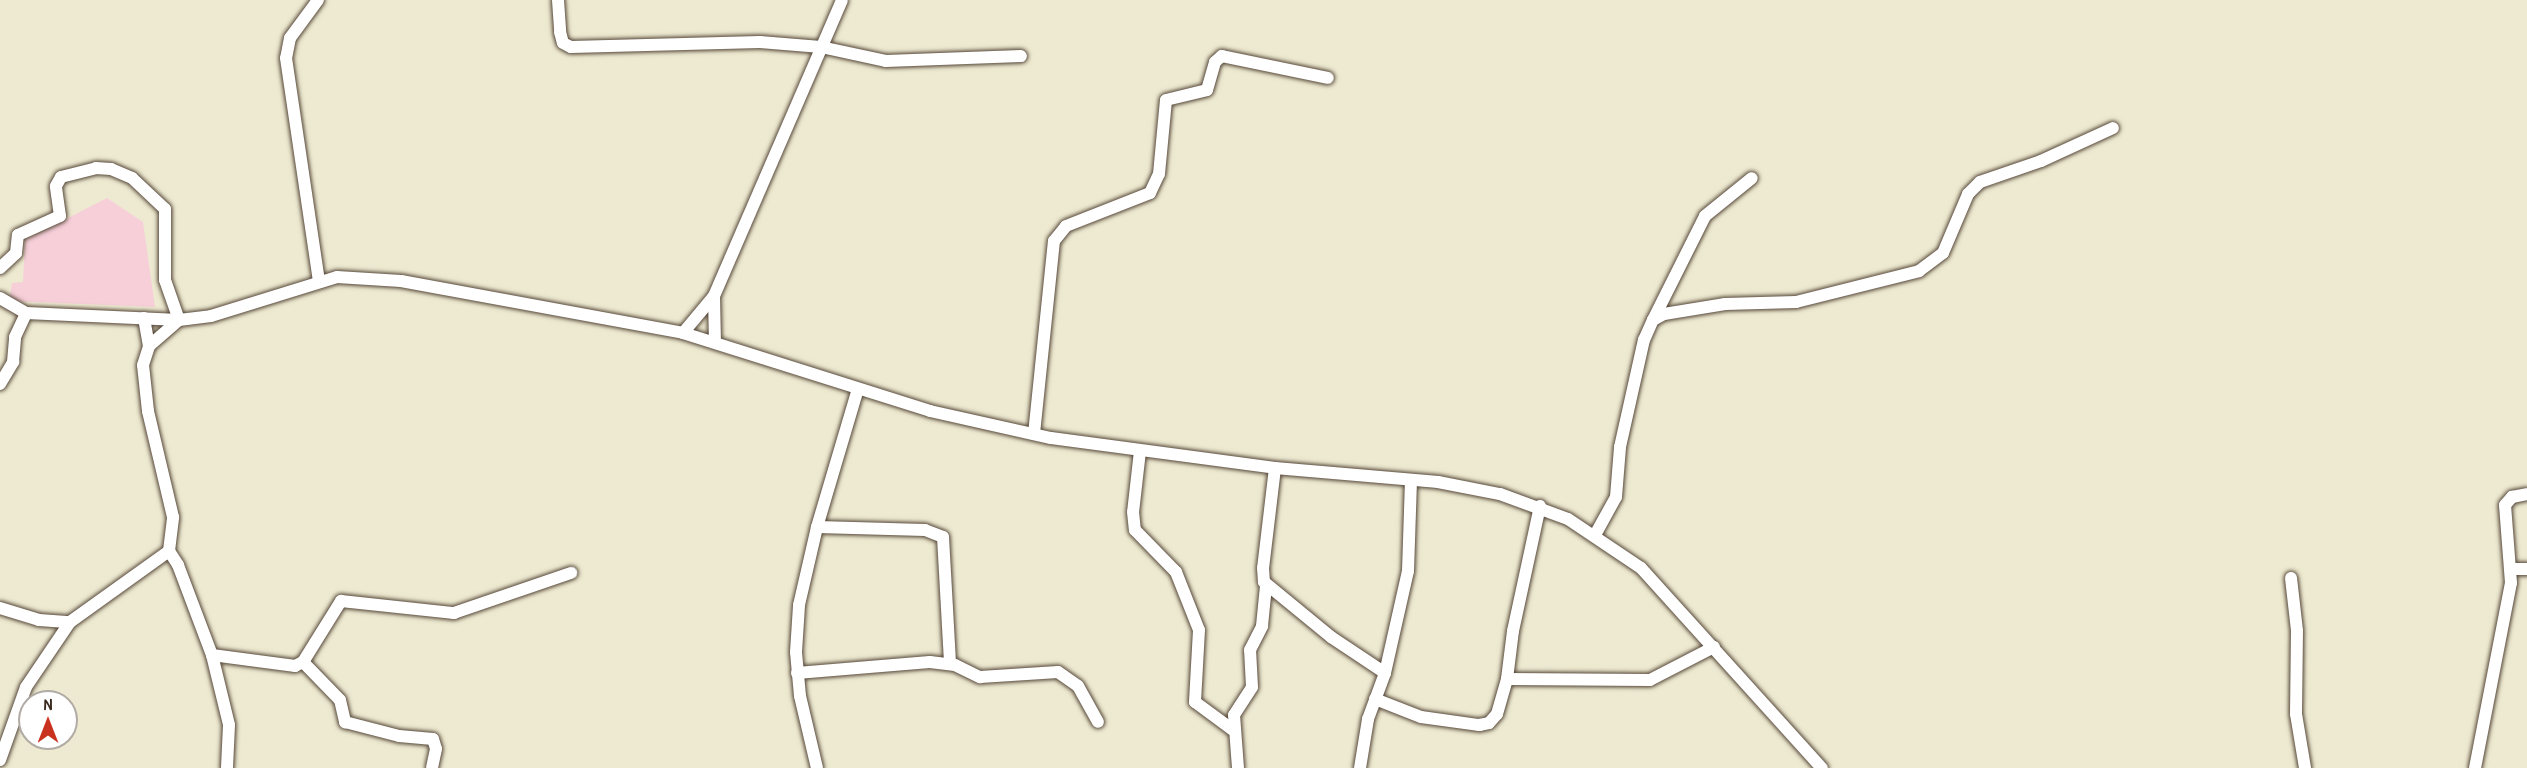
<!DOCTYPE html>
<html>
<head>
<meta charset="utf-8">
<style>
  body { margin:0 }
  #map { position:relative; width:2527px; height:768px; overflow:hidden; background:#eeead1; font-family:"Patrick Hand",sans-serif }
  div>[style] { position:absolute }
  .built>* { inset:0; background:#f6cfd9 }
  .roads { filter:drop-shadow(0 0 2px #564739) drop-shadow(0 0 2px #564739) }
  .minor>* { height:12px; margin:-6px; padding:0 6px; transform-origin:6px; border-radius:6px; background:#fff }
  span { translate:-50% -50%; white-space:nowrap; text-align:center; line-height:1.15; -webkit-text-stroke:6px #fff; paint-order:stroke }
  .north { position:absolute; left:18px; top:690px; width:60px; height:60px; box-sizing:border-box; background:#fff; border:2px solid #b1aaa5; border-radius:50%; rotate:0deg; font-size:16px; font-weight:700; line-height:24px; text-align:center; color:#3b2a1e }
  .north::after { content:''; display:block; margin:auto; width:21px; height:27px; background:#c8321e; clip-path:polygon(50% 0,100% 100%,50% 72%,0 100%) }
</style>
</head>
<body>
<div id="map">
  <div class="built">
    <i style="clip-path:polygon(107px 198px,143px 222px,155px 307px,9px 301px,12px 283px,23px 282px,25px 240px)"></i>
  </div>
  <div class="roads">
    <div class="minor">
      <i style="left:318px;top:0;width:47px;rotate:126.4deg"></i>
      <i style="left:290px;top:38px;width:20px;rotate:101deg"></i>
      <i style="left:286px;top:58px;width:226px;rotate:81.6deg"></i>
      <i style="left:558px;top:0;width:32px;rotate:86deg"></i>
      <i style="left:560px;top:32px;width:11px;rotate:75deg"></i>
      <i style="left:563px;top:43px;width:9px;rotate:27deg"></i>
      <i style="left:571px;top:47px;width:189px;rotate:-1.5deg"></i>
      <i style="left:760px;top:42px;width:61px;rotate:4.7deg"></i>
      <i style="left:821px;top:47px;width:66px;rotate:12.2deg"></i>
      <i style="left:886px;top:61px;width:135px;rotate:-2.1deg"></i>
      <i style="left:0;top:268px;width:22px;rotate:-43deg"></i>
      <i style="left:16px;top:253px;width:18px;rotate:-84deg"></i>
      <i style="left:18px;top:235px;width:46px;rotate:-24.3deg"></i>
      <i style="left:60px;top:216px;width:30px;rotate:-98deg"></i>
      <i style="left:56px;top:186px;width:10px;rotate:-61deg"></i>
      <i style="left:61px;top:177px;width:36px;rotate:-14deg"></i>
      <i style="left:96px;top:168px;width:15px;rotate:4deg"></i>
      <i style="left:111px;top:169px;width:23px;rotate:23deg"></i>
      <i style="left:132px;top:178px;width:45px;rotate:43.2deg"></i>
      <i style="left:165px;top:209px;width:71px;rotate:90deg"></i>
      <i style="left:165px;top:280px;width:42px;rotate:70.7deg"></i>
      <i style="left:714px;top:296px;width:46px;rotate:88.8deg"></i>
      <i style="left:0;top:298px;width:30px;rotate:30deg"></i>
      <i style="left:26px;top:313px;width:153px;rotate:2.6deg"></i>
      <i style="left:179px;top:320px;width:32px;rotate:-7deg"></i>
      <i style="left:211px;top:316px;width:132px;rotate:-17.2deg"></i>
      <i style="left:337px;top:277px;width:64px;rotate:3.6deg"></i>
      <i style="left:401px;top:281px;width:287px;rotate:10.4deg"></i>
      <i style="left:683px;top:333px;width:259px;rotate:17.5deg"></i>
      <i style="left:930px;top:411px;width:124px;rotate:12.6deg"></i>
      <i style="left:1051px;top:438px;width:226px;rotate:7.6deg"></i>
      <i style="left:1275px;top:468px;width:164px;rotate:4.9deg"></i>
      <i style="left:1438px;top:482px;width:63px;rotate:11deg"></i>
      <i style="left:1500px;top:494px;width:72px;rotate:20.2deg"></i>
      <i style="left:1568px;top:519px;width:88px;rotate:33.9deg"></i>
      <i style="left:1641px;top:568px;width:270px;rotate:47.9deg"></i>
      <i style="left:144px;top:318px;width:28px;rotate:80deg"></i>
      <i style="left:1653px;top:320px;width:116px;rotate:-63.4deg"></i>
      <i style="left:1705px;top:216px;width:60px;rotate:-39deg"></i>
      <i style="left:683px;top:333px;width:48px;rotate:-50deg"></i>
      <i style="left:714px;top:296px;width:322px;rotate:-66.6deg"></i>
      <i style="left:0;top:384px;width:26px;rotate:-59deg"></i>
      <i style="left:13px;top:362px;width:25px;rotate:-85deg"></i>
      <i style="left:15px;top:337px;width:26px;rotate:-65deg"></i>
      <i style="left:1034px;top:434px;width:194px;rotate:-84.1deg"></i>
      <i style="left:1054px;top:241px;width:19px;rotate:-51deg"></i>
      <i style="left:1066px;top:226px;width:90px;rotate:-21.4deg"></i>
      <i style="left:1150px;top:193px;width:21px;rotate:-65deg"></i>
      <i style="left:1159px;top:174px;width:74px;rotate:-84.6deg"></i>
      <i style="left:1166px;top:100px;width:42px;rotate:-13.7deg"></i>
      <i style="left:1207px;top:90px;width:29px;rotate:-74deg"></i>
      <i style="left:1215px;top:62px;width:9px;rotate:-41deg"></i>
      <i style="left:1222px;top:56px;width:108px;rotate:11.7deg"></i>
      <i style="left:1140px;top:451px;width:61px;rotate:96.5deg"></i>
      <i style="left:1133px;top:512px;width:18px;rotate:84deg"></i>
      <i style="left:1135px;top:530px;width:59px;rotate:45.7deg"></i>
      <i style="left:1176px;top:572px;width:62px;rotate:68.4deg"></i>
      <i style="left:1199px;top:630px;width:72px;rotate:93.2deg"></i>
      <i style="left:1195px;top:702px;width:47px;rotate:36.4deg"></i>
      <i style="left:1275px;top:468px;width:101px;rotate:96.8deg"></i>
      <i style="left:1263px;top:568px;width:14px;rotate:86deg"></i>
      <i style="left:1264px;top:582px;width:87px;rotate:39.4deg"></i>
      <i style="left:1331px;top:637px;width:65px;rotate:33.7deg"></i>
      <i style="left:817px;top:527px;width:108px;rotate:1.6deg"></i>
      <i style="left:925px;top:530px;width:19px;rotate:21deg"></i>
      <i style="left:943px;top:537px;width:127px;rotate:86.8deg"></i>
      <i style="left:1595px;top:535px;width:43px;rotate:-61.1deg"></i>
      <i style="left:1616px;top:497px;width:50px;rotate:-85.4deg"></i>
      <i style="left:1620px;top:447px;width:110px;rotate:-77.4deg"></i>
      <i style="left:1644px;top:340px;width:22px;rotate:-66deg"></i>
      <i style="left:1653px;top:320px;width:13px;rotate:-29deg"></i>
      <i style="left:1664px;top:314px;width:62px;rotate:-9.3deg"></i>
      <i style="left:1725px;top:304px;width:71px;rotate:-1.6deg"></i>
      <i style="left:1796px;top:302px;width:127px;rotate:-14.1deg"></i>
      <i style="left:1919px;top:271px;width:30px;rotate:-37deg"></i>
      <i style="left:1943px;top:253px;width:64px;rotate:-67deg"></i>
      <i style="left:1968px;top:194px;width:17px;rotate:-45deg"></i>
      <i style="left:1980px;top:182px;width:65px;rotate:-19deg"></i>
      <i style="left:2041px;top:161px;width:79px;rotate:-24.6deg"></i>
      <i style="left:169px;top:551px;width:17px;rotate:57deg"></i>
      <i style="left:178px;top:565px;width:96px;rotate:69.3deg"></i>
      <i style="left:212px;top:655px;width:72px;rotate:76.3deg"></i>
      <i style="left:229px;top:725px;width:43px;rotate:92.7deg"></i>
      <i style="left:2512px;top:569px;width:15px"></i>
      <i style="left:2291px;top:578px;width:53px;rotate:83.5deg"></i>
      <i style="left:2297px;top:631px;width:83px;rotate:90.7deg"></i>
      <i style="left:2296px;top:714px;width:55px;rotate:80.5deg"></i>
      <i style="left:0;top:608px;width:41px;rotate:17.1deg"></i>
      <i style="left:39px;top:620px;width:31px;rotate:4deg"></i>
      <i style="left:212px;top:655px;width:84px;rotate:7.5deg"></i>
      <i style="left:295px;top:666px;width:9px;rotate:-27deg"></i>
      <i style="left:303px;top:662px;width:72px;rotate:-58.1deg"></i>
      <i style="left:341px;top:601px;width:114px;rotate:6.1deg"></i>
      <i style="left:454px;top:613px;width:124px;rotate:-18.9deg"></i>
      <i style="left:303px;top:662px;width:53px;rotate:45.8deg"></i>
      <i style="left:340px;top:700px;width:23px;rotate:77deg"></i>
      <i style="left:345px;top:722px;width:56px;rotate:14.5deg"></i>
      <i style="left:399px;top:736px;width:34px;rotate:5deg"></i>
      <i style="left:433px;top:739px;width:10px;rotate:73deg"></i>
      <i style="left:436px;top:749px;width:19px;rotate:102deg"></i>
      <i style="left:797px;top:673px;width:133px;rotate:-4.7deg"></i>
      <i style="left:930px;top:662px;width:25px;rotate:7deg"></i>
      <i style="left:955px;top:665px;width:28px;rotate:26deg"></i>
      <i style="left:980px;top:677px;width:78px;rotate:-3.7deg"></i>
      <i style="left:1058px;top:672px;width:24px;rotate:35deg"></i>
      <i style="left:1078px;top:686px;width:41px;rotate:60.9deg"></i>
      <i style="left:1507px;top:679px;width:48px;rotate:-82.9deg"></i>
      <i style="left:1513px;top:631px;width:128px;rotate:-77.8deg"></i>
      <i style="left:1375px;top:699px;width:49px;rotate:21.4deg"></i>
      <i style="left:1421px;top:717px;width:59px;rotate:7.9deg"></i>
      <i style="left:1479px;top:725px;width:10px;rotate:-11deg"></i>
      <i style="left:1489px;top:723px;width:12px;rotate:-48deg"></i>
      <i style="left:1497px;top:714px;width:36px;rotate:-74deg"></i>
      <i style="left:1507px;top:679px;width:143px;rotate:0.4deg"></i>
      <i style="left:1650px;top:680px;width:72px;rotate:-27.3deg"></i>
      <i style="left:0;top:760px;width:77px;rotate:-70.4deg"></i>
      <i style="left:26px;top:687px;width:78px;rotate:-55.9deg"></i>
      <i style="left:70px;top:622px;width:122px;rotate:-35.6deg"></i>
      <i style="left:169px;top:551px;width:34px;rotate:-83deg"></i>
      <i style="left:173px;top:517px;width:109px;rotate:-103.3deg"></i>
      <i style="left:148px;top:411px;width:46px;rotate:-96.2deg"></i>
      <i style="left:143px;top:365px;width:20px;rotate:-72deg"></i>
      <i style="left:149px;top:346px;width:40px;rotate:-41deg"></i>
      <i style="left:817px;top:768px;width:74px;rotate:-103.3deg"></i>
      <i style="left:800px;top:696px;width:44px;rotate:-95.2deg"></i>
      <i style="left:796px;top:652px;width:47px;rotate:-86.3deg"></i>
      <i style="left:799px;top:605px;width:80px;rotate:-77deg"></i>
      <i style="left:817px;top:527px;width:144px;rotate:-73.5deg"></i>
      <i style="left:1238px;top:768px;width:53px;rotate:-94.3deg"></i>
      <i style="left:1234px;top:715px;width:33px;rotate:-57deg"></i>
      <i style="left:1252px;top:687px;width:37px;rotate:-93deg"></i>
      <i style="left:1250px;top:650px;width:27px;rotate:-63deg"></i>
      <i style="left:1262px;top:626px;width:40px;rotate:-84.3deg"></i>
      <i style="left:1360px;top:768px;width:50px;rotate:-80.7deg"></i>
      <i style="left:1368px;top:719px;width:49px;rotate:-69.7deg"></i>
      <i style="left:1385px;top:673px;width:105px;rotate:-77.3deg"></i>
      <i style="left:1408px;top:571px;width:91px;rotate:-88.1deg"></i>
      <i style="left:2475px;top:768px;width:188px;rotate:-79deg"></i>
      <i style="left:2511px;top:583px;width:78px;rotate:-94.4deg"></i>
      <i style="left:2505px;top:505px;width:11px;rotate:-49deg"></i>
      <i style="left:2512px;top:497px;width:15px;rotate:-11deg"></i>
    </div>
  </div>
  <div class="north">N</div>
</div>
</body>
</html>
